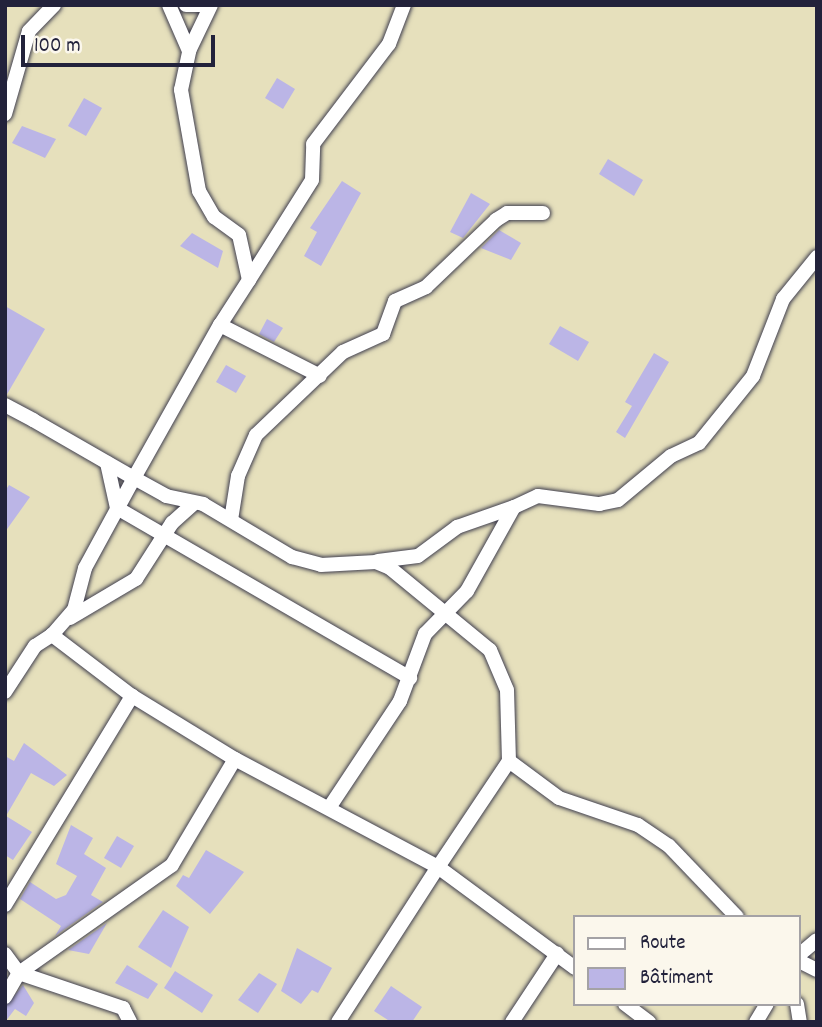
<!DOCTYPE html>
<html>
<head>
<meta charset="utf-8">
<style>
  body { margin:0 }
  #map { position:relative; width:822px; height:1027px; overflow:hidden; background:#e6e0bc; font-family:Dekko,sans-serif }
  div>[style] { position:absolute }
  .building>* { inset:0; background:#bbb5e6 }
  .roads { filter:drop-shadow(0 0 2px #3f3e4e) drop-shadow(0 0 2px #3f3e4e) }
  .minor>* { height:14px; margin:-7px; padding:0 7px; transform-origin:7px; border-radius:7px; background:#fff }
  span { translate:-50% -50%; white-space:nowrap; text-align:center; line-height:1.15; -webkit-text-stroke:5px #fbf7ec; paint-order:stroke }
  .frame { position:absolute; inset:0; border:7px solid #22223b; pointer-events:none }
  .legend { position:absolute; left:573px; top:915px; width:228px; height:91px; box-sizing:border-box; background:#fbf7ec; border:2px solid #a4a2a5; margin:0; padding:9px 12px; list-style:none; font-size:21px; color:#22223b }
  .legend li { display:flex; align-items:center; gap:14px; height:35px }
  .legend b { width:35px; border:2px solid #a4a2a5 }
  .scale { position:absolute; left:21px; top:35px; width:194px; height:32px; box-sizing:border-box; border:4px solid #22223b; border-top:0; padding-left:9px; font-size:21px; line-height:24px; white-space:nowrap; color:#22223b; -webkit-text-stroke:5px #fbf7ec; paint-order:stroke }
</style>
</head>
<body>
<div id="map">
  <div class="building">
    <i style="clip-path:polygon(277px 78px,295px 89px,283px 109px,265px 98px)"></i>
    <i style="clip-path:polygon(84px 98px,102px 108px,86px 136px,68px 126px)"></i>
    <i style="clip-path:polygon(22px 126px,56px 139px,45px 158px,12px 143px)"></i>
    <i style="clip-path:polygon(608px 159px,643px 180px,634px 196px,599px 174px)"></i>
    <i style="clip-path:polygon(342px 181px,361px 193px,321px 266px,304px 256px,317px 232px,310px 228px)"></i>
    <i style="clip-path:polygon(471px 193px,490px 204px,463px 238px,450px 232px)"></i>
    <i style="clip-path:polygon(499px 230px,521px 243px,511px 260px,481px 248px)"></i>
    <i style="clip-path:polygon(192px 233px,223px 251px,218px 268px,180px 246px)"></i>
    <i style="clip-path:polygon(5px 306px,45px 329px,6px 396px,5px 395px)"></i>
    <i style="clip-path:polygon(267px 319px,283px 328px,274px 342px,259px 334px)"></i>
    <i style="clip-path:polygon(560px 326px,589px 342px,578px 361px,549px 344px)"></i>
    <i style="clip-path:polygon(654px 353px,669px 362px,625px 438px,616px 432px,632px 406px,625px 402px)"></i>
    <i style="clip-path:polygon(226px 365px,246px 376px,236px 393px,216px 382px)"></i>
    <i style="clip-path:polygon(9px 485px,30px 497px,5px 532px,5px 491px)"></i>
    <i style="clip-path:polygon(24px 743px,67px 775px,54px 786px,31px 773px,6px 816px,32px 832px,13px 860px,5px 855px,5px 756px,14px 761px)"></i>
    <i style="clip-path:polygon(71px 825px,93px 838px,84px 854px,106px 868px,91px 895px,103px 902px,55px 936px,61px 926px,20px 899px,30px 882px,56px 899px,66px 895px,77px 876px,56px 864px)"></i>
    <i style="clip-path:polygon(117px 836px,134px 846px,121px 868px,104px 858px)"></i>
    <i style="clip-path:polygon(206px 850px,244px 872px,210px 914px,176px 886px,183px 875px,189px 878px)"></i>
    <i style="clip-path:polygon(163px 910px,189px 927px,171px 968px,138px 947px)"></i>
    <i style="clip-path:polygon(107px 923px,89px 954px,68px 950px)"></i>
    <i style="clip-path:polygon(297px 948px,332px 968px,318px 993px,312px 990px,301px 1004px,281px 991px)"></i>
    <i style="clip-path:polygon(127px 965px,158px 984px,148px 999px,115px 983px)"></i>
    <i style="clip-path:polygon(175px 971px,213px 995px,202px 1013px,164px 988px)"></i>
    <i style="clip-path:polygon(259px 973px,277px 984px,258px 1013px,238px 1000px)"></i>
    <i style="clip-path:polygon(23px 985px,34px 1003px,26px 1016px,15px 1009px,5px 1022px,5px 1007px)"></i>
    <i style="clip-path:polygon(391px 986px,422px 1007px,412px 1022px,391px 1022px,374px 1011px)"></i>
  </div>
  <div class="roads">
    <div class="minor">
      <i style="left:186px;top:5px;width:15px"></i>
      <i style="left:189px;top:51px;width:51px;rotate:-64.4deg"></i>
      <i style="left:5px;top:114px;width:86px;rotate:-73.9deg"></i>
      <i style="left:29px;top:31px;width:36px;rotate:-46deg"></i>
      <i style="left:249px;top:280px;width:118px;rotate:-57.8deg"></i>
      <i style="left:312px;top:180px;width:36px;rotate:-88deg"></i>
      <i style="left:313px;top:144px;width:126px;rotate:-52.8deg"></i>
      <i style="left:389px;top:44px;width:42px;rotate:-69deg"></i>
      <i style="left:220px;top:325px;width:112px;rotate:27deg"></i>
      <i style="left:5px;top:405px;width:32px;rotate:28deg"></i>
      <i style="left:33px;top:420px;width:116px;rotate:29.9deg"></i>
      <i style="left:134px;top:478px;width:37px;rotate:29deg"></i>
      <i style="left:166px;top:496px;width:38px;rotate:12deg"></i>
      <i style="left:203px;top:504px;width:104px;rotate:30.8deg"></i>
      <i style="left:292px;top:557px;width:30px;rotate:15deg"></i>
      <i style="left:321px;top:565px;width:55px;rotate:-3.1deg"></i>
      <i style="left:376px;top:562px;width:15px;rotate:23deg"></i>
      <i style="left:390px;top:568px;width:129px;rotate:39.4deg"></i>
      <i style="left:490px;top:650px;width:43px;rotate:67deg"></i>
      <i style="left:507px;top:690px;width:71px;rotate:88.4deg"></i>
      <i style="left:509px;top:761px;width:128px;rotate:123.8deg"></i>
      <i style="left:438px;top:867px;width:230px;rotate:-152deg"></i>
      <i style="left:235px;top:759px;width:121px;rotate:-148.5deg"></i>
      <i style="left:132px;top:696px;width:101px;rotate:-142.7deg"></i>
      <i style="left:52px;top:635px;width:33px;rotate:-49deg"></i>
      <i style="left:74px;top:610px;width:43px;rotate:-75.3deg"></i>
      <i style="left:85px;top:568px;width:102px;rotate:-61.4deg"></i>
      <i style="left:134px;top:478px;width:176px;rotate:-60.7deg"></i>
      <i style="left:220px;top:325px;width:54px;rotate:-57.2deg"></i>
      <i style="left:249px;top:280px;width:46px;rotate:-102.5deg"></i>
      <i style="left:239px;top:235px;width:31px;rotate:-144deg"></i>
      <i style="left:214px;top:217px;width:30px;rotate:-120deg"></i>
      <i style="left:199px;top:191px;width:103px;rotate:-100.1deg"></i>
      <i style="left:181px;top:90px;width:40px;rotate:-78deg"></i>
      <i style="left:189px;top:51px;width:50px;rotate:-113.5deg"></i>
      <i style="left:107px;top:463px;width:46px;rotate:77.5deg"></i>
      <i style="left:117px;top:508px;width:339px;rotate:30.1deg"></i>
      <i style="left:231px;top:520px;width:45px;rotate:-81deg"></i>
      <i style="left:238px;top:476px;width:45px;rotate:-66.3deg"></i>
      <i style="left:256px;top:435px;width:120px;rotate:-43.7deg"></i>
      <i style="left:343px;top:352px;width:44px;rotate:-24.2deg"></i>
      <i style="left:383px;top:334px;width:35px;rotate:-70deg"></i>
      <i style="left:395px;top:301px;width:34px;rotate:-24deg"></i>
      <i style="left:426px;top:287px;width:97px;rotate:-43.7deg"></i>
      <i style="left:496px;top:220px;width:13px;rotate:-32deg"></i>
      <i style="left:507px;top:213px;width:36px"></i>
      <i style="left:378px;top:561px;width:40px;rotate:-7.1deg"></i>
      <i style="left:418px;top:556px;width:49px;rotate:-36.6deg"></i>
      <i style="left:457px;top:527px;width:60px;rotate:-19.3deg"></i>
      <i style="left:70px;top:618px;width:77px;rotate:-30.6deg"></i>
      <i style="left:136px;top:579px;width:67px;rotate:-57.3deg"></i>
      <i style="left:172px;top:523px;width:30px;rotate:-42deg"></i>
      <i style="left:5px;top:692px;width:55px;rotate:-56.9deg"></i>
      <i style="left:35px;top:646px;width:20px;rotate:-33deg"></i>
      <i style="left:509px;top:761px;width:62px;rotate:36.5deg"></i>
      <i style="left:559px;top:798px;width:83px;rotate:18.9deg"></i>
      <i style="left:638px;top:825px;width:37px;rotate:34deg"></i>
      <i style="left:669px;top:846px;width:98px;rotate:46.2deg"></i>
      <i style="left:329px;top:808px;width:128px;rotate:-56.4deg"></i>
      <i style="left:400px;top:701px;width:72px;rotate:-69.5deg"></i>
      <i style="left:425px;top:634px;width:60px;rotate:-45.7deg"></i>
      <i style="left:467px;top:591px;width:96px;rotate:-60.8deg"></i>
      <i style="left:514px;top:507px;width:26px;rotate:-25deg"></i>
      <i style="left:538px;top:496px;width:62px;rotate:7.5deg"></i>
      <i style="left:599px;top:504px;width:19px;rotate:-12deg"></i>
      <i style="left:618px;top:500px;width:69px;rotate:-39.7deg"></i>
      <i style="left:671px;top:456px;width:31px;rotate:-25deg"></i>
      <i style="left:699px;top:443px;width:86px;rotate:-51.1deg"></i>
      <i style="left:753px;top:376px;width:83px;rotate:-68.7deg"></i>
      <i style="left:783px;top:299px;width:54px;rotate:-51deg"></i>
      <i style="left:5px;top:905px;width:245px;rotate:-58.7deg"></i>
      <i style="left:5px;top:954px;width:24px;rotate:54deg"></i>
      <i style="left:19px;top:973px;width:110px;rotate:18.6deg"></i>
      <i style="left:123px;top:1008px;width:16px;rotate:63deg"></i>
      <i style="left:799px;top:955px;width:23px;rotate:-40deg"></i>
      <i style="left:799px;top:961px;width:20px;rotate:27deg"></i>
      <i style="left:5px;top:997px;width:28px;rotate:-60deg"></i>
      <i style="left:19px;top:973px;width:187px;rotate:-35.2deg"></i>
      <i style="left:172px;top:865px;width:123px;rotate:-59.3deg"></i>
      <i style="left:625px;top:1004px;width:30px;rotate:37deg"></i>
      <i style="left:797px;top:1004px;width:18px;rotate:81deg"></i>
      <i style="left:338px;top:1022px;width:184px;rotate:-57.2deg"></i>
      <i style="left:438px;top:867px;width:170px;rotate:36.4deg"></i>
      <i style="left:512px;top:1022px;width:82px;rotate:-56.5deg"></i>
      <i style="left:756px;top:1022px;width:21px;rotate:-59deg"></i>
    </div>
  </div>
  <div class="frame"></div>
  <ul class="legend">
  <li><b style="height:9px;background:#fff"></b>Route</li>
  <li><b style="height:19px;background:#bbb5e6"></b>Bâtiment</li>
  </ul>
  <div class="scale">100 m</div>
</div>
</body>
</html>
